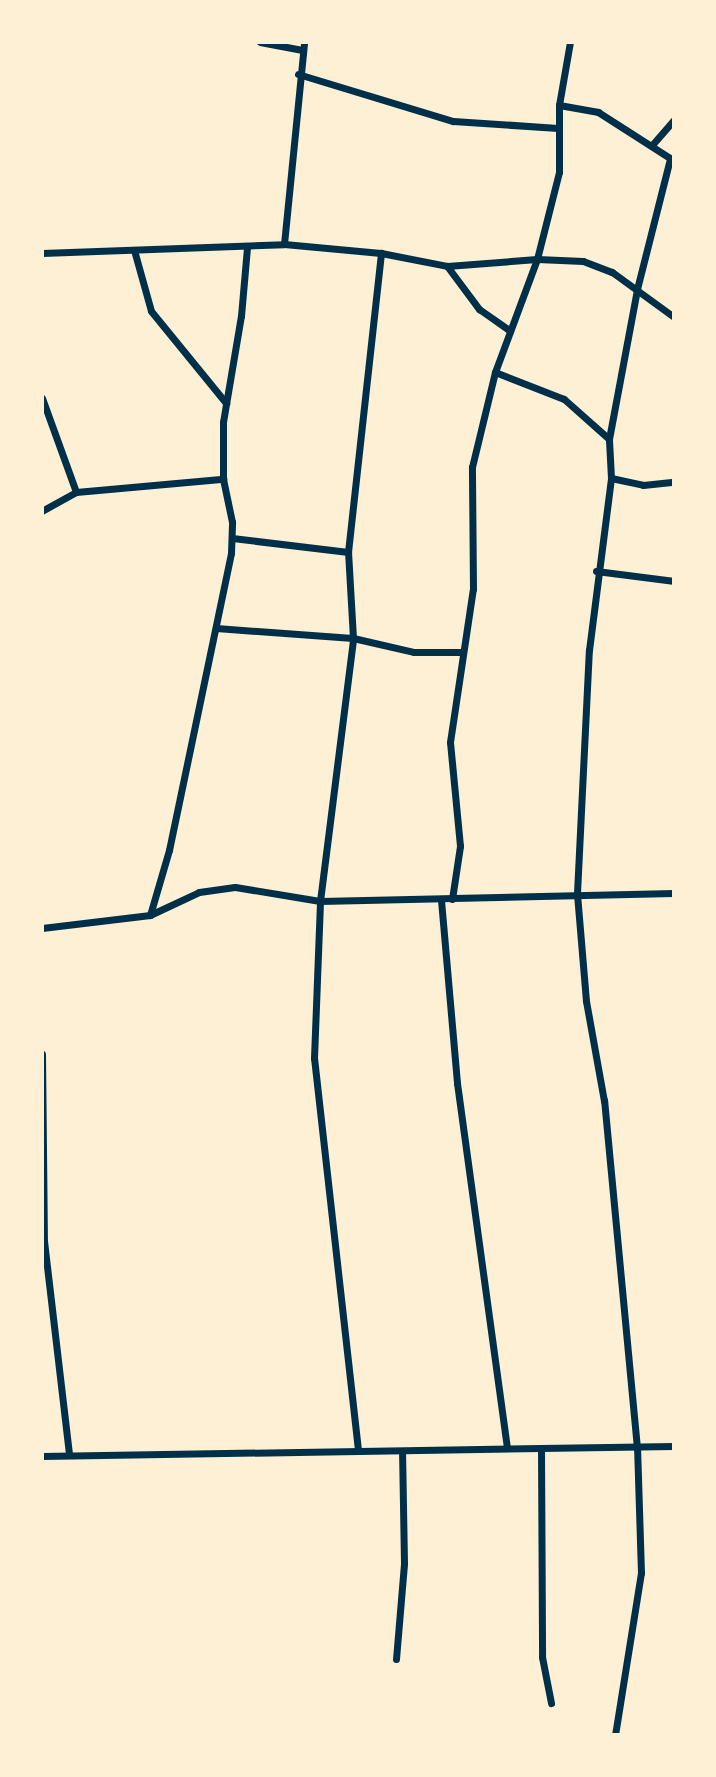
<!DOCTYPE html>
<html>
<head>
<meta charset="utf-8">
<style>
  body { margin:0 }
  #map { position:relative; width:716px; height:1777px; overflow:hidden; background:#fdf0d5; font-family:"Alegreya Sans",sans-serif }
  div>[style] { position:absolute }
  .minor>* { height:7px; margin:-3.5px; padding:0 3.5px; transform-origin:3.5px; border-radius:3.5px; background:#003049 }
  span { translate:-50% -50%; white-space:nowrap; text-align:center; line-height:1.15; -webkit-text-stroke:7px #fdf0d5; paint-order:stroke }
  .frame { position:absolute; inset:0; border:44px solid #fdf0d5; pointer-events:none }
</style>
</head>
<body>
<div id="map">
  <div class="minor">
    <i style="left:260px;top:42px;width:43px;rotate:10.8deg"></i>
    <i style="left:298px;top:74px;width:162px;rotate:16.9deg"></i>
    <i style="left:453px;top:121px;width:105px;rotate:3.8deg"></i>
    <i style="left:559px;top:105px;width:40px;rotate:10deg"></i>
    <i style="left:598px;top:112px;width:89px;rotate:32.6deg"></i>
    <i style="left:652px;top:145px;width:33px;rotate:-49deg"></i>
    <i style="left:284px;top:244px;width:203px;rotate:-84.3deg"></i>
    <i style="left:134px;top:250px;width:63px;rotate:74.4deg"></i>
    <i style="left:151px;top:311px;width:119px;rotate:50.8deg"></i>
    <i style="left:42px;top:253px;width:242px;rotate:-2.1deg"></i>
    <i style="left:284px;top:244px;width:97px;rotate:5.3deg"></i>
    <i style="left:381px;top:253px;width:67px;rotate:11.1deg"></i>
    <i style="left:447px;top:266px;width:90px;rotate:-4.4deg"></i>
    <i style="left:537px;top:259px;width:46px;rotate:2.5deg"></i>
    <i style="left:583px;top:261px;width:31px;rotate:21deg"></i>
    <i style="left:612px;top:272px;width:77px;rotate:36deg"></i>
    <i style="left:447px;top:266px;width:54px;rotate:53.3deg"></i>
    <i style="left:479px;top:309px;width:38px;rotate:35deg"></i>
    <i style="left:495px;top:372px;width:74px;rotate:21.4deg"></i>
    <i style="left:564px;top:399px;width:60px;rotate:41.6deg"></i>
    <i style="left:42px;top:398px;width:100px;rotate:70.1deg"></i>
    <i style="left:76px;top:492px;width:39px;rotate:151deg"></i>
    <i style="left:611px;top:478px;width:33px;rotate:12deg"></i>
    <i style="left:643px;top:485px;width:31px;rotate:-6deg"></i>
    <i style="left:76px;top:492px;width:148px;rotate:-5.1deg"></i>
    <i style="left:232px;top:538px;width:117px;rotate:6.9deg"></i>
    <i style="left:596px;top:571px;width:79px;rotate:7.3deg"></i>
    <i style="left:216px;top:628px;width:137px;rotate:4.2deg"></i>
    <i style="left:353px;top:638px;width:63px;rotate:12.9deg"></i>
    <i style="left:414px;top:652px;width:46px"></i>
    <i style="left:452px;top:899px;width:54px;rotate:-81.4deg"></i>
    <i style="left:460px;top:846px;width:104px;rotate:-95.5deg"></i>
    <i style="left:450px;top:742px;width:155px;rotate:-81.5deg"></i>
    <i style="left:473px;top:589px;width:122px;rotate:-90.5deg"></i>
    <i style="left:472px;top:467px;width:98px;rotate:-76.4deg"></i>
    <i style="left:495px;top:372px;width:121px;rotate:-69.6deg"></i>
    <i style="left:537px;top:259px;width:90px;rotate:-75.8deg"></i>
    <i style="left:559px;top:172px;width:67px;rotate:-90deg"></i>
    <i style="left:559px;top:105px;width:64px;rotate:-80.1deg"></i>
    <i style="left:441px;top:900px;width:184px;rotate:85deg"></i>
    <i style="left:457px;top:1083px;width:367px;rotate:82.2deg"></i>
    <i style="left:150px;top:915px;width:68px;rotate:-73.7deg"></i>
    <i style="left:169px;top:850px;width:303px;rotate:-78.2deg"></i>
    <i style="left:231px;top:553px;width:31px;rotate:-88deg"></i>
    <i style="left:232px;top:522px;width:44px;rotate:-101.8deg"></i>
    <i style="left:223px;top:479px;width:57px;rotate:-90deg"></i>
    <i style="left:223px;top:422px;width:108px;rotate:-80.4deg"></i>
    <i style="left:241px;top:316px;width:68px;rotate:-85deg"></i>
    <i style="left:42px;top:928px;width:109px;rotate:-6.9deg"></i>
    <i style="left:150px;top:915px;width:54px;rotate:-25.1deg"></i>
    <i style="left:199px;top:892px;width:36px;rotate:-8deg"></i>
    <i style="left:235px;top:887px;width:86px;rotate:9.4deg"></i>
    <i style="left:320px;top:901px;width:354px;rotate:-1.3deg"></i>
    <i style="left:42px;top:1054px;width:187px;rotate:89.4deg"></i>
    <i style="left:44px;top:1241px;width:213px;rotate:83.3deg"></i>
    <i style="left:541px;top:1448px;width:209px;rotate:89.7deg"></i>
    <i style="left:542px;top:1657px;width:47px;rotate:78.9deg"></i>
    <i style="left:358px;top:1450px;width:394px;rotate:-96.4deg"></i>
    <i style="left:314px;top:1058px;width:157px;rotate:-87.8deg"></i>
    <i style="left:320px;top:901px;width:265px;rotate:-82.8deg"></i>
    <i style="left:353px;top:638px;width:86px;rotate:-93.3deg"></i>
    <i style="left:348px;top:552px;width:301px;rotate:-83.7deg"></i>
    <i style="left:42px;top:1456px;width:632px;rotate:-0.91deg"></i>
    <i style="left:396px;top:1659px;width:96px;rotate:-85.2deg"></i>
    <i style="left:404px;top:1563px;width:111px;rotate:-91deg"></i>
    <i style="left:615px;top:1735px;width:164px;rotate:-80.9deg"></i>
    <i style="left:641px;top:1573px;width:125px;rotate:-91.8deg"></i>
    <i style="left:637px;top:1448px;width:349px;rotate:-95.4deg"></i>
    <i style="left:604px;top:1101px;width:102px;rotate:-100.2deg"></i>
    <i style="left:586px;top:1001px;width:108px;rotate:-94.8deg"></i>
    <i style="left:577px;top:893px;width:243px;rotate:-87.2deg"></i>
    <i style="left:589px;top:650px;width:173px;rotate:-82.7deg"></i>
    <i style="left:611px;top:478px;width:39px;rotate:-93deg"></i>
    <i style="left:609px;top:439px;width:153px;rotate:-79.4deg"></i>
    <i style="left:637px;top:289px;width:134px;rotate:-75.8deg"></i>
  </div>
  <div class="frame"></div>
</div>
</body>
</html>
